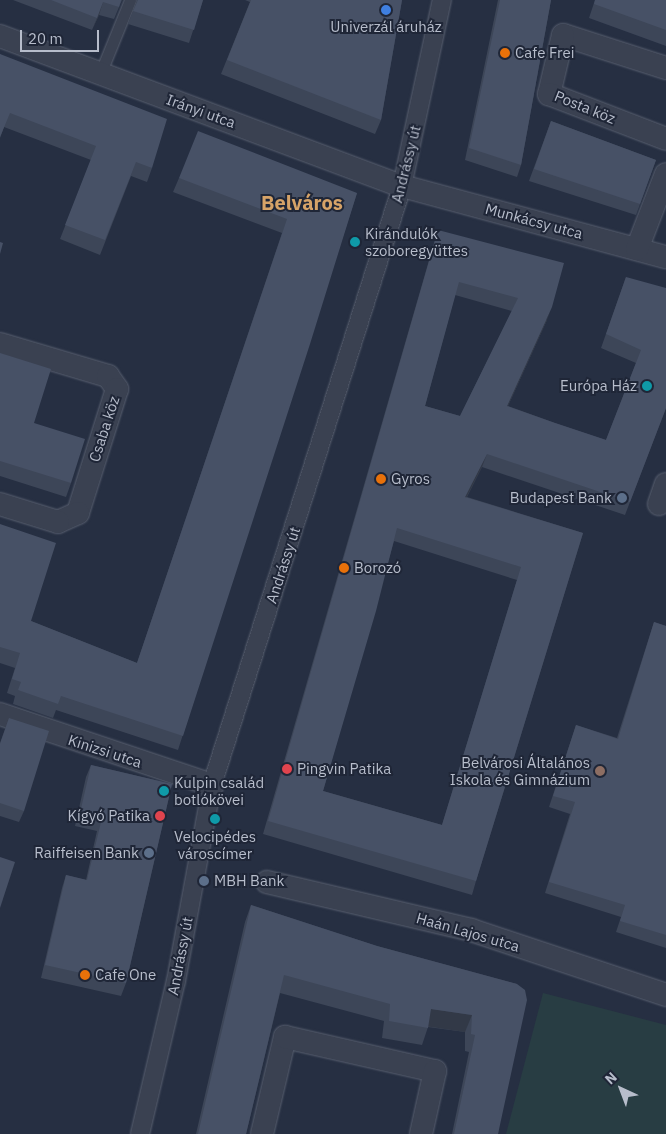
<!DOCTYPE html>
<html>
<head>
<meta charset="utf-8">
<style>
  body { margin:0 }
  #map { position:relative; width:666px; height:1134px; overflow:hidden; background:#262f42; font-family:"IBM Plex Sans",sans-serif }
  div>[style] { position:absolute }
  .green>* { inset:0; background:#283d43 }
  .roads { filter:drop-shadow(0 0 1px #585f6f) drop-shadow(0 0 1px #585f6f) }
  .service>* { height:11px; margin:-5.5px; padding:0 5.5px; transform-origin:5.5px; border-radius:5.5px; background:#3a4151 }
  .pedestrian>* { height:18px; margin:-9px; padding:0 9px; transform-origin:9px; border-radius:9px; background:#3a4151 }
  .minor>* { height:22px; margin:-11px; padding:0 11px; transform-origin:11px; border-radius:11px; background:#3a4151 }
  .wall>* { inset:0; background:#3d4658 }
  .shaded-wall>* { inset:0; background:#323947 }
  .building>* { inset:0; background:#475166 }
  .dots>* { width:14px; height:14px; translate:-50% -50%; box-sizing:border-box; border:2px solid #1f2637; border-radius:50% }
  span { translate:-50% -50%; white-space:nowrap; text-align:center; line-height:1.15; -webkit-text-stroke:4px #1f2637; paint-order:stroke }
  .poi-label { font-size:15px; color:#b7bdcb }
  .left { translate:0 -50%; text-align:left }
  .right { translate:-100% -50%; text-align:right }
  .street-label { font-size:15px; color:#b7bdcb }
  .district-label { font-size:20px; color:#d6a368; font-weight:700 }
  .north { position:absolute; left:596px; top:1064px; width:50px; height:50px; -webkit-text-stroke:4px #1f2637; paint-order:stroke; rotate:317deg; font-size:14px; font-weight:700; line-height:20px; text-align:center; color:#b7bdcb }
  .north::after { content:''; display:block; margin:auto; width:18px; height:22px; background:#b7bdcb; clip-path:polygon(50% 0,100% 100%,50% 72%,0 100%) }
  .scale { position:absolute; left:20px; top:30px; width:79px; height:22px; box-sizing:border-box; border:2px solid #b7bdcb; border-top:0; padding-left:6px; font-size:15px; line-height:18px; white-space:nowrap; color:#b7bdcb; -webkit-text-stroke:4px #1f2637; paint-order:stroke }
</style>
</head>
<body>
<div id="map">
  <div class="green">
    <i style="clip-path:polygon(543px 993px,666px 1025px,666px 1134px,506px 1134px)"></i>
  </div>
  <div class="roads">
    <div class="service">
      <i style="left:100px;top:74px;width:80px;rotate:-67.9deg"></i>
    </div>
    <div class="pedestrian">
      <i style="left:140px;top:1134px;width:157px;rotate:-76.8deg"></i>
      <i style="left:176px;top:981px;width:199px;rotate:-79.6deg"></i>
      <i style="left:212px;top:785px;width:628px;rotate:-72.4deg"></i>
      <i style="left:402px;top:186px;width:190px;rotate:-77.9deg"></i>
    </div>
    <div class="minor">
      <i style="left:0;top:36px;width:429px;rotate:20.5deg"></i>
      <i style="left:402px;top:186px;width:273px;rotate:15.1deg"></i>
      <i style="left:666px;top:68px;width:108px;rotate:-162.2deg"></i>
      <i style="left:563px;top:35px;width:61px;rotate:103.3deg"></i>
      <i style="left:549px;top:94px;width:125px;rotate:21deg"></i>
      <i style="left:637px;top:249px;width:80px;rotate:-68.9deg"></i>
      <i style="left:0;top:344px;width:113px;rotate:16.5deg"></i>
      <i style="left:108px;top:376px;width:16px;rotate:55deg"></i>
      <i style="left:117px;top:389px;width:130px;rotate:107.5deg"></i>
      <i style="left:78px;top:513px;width:22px;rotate:156deg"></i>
      <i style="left:58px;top:522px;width:61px;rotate:-162.8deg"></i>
      <i style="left:659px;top:504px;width:21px;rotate:-71deg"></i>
      <i style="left:0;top:714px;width:224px;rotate:18.5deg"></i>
      <i style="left:267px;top:882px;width:210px;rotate:13.2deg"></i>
      <i style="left:471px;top:930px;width:206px;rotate:18.4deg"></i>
      <i style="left:262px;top:1134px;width:100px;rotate:-76.7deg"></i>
      <i style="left:285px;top:1037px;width:154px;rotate:12.8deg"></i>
      <i style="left:435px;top:1071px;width:65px;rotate:102.5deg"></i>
    </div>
  </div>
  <div class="wall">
    <i style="clip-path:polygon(13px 0,122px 0,114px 19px,99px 15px,92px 30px)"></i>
    <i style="clip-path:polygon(137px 0,203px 0,189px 43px,128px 24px,137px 1px)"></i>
    <i style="clip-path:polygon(245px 0,402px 0,381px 120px,375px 134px,221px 74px,250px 2px)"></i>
    <i style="clip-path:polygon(498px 0,551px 0,521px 165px,517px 177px,465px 160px)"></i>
    <i style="clip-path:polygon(595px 0,666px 0,666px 46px,589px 18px)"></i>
    <i style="clip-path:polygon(0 54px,152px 168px,147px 182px,131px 176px,100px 255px,60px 239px,91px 160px,4px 127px,0 138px)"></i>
    <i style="clip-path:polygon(551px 121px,656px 160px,636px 215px,529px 181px)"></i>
    <i style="clip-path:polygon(179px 178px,357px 193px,178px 750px,56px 710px,53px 718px,13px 704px,15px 696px,7px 693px,15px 668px,0 663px,0 524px,31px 621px,137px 663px,282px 233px,173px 192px)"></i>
    <i style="clip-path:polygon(evenodd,438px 230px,547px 320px,508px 406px,555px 423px,606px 440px,636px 363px,601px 348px,626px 277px,666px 408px,625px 515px,482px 467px,467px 497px,583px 533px,476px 881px,472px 895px,263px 834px,434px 243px,438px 230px,455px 295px,512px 311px,460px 416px,425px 406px,455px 295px,438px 230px,394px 541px,517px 580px,442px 825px,323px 791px,394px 541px)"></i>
    <i style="clip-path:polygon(0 353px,34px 423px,71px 483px,66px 497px,0 476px)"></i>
    <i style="clip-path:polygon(654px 622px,666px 626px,666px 948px,616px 932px,621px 917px,545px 893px,570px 814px,549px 807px,576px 725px,617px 738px)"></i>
    <i style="clip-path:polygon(9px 718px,24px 811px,19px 822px,0 816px,0 743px)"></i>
    <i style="clip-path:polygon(91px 765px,172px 784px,126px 983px,121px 996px,41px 978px,62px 888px,66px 875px,86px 880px,97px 831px,75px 826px,86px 777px)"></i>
    <i style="clip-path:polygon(251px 905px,377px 946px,517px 984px,498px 1134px,452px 1134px,469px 1052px,465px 1051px,465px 1032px,428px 1027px,422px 1045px,382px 1038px,384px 1021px,280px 993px,246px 1134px,196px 1134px,245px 922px)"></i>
  </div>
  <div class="shaded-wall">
    <i style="clip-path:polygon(103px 2px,99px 15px,92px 30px,97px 18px)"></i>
    <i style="clip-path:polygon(552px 307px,547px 320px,502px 419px,507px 406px)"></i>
    <i style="clip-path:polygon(487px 454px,482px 467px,460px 510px,465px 497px)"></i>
    <i style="clip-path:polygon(431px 1009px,472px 1015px,465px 1032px,425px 1026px)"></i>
  </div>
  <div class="building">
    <i style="clip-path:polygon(51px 0,121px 0,119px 7px,103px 2px,97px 18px)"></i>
    <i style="clip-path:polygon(138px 0,203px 0,194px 30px,133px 11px)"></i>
    <i style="clip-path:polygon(251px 0,402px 0,381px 120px,227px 60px)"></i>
    <i style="clip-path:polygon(500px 0,551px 0,521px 165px,469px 148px)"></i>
    <i style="clip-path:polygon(595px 0,666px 0,666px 30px,594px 4px)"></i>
    <i style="clip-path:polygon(0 54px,167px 119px,152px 168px,136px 162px,105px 240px,65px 225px,96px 146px,10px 113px,0 137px)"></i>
    <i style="clip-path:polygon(551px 121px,656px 160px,640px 204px,534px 169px)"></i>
    <i style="clip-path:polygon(198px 131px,357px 193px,310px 344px,183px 736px,61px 696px,58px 704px,18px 690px,21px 682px,12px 679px,20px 653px,0 647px,0 524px,56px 543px,31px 621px,137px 663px,287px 219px,179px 178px)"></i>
    <i style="clip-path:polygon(evenodd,438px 230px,564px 263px,552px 307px,507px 406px,555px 423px,606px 440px,641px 350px,606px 334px,626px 277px,666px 288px,666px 408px,630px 502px,487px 454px,465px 497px,583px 533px,476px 881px,268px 821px,438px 230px,459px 282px,518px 298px,460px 416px,425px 406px,459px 282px,438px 230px,397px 528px,521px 567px,442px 825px,323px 791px,376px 611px,397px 528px)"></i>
    <i style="clip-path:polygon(0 242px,3px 243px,0 254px)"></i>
    <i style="clip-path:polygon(0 353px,51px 369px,34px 423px,85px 439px,71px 483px,0 461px)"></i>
    <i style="clip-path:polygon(654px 622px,666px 626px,666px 935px,620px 921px,625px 905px,549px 882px,575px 802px,553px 796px,576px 725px,618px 739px)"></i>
    <i style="clip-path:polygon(9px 718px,49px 731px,24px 811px,0 803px,0 744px)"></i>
    <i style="clip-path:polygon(91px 765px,172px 784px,126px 983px,45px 965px,66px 875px,87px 880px,102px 818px,80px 813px)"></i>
    <i style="clip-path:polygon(0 857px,15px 862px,0 908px)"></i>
    <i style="clip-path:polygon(251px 905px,377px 946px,517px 984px,525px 990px,527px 1000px,498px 1134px,454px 1134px,475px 1035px,471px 1034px,472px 1015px,431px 1009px,428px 1028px,389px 1021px,390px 1004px,284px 975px,246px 1134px,198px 1134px)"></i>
  </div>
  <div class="dots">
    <i style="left:386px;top:10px;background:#3f7fe0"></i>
    <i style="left:505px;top:53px;background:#e8710a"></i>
    <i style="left:355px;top:242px;background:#0f9aa8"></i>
    <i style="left:647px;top:386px;background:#0f9aa8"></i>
    <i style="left:381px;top:479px;background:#e8710a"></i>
    <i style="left:622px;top:498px;background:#5c6f8a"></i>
    <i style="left:344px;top:568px;background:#e8710a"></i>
    <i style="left:287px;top:769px;background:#e0444e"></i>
    <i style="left:600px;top:771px;background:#8d6e63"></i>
    <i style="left:164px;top:791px;background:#0f9aa8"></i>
    <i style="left:160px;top:816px;background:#e0444e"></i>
    <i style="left:215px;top:819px;background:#0f9aa8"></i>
    <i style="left:149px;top:853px;background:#5c6f8a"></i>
    <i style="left:204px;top:881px;background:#5c6f8a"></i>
    <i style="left:85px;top:975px;background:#e8710a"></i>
  </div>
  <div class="poi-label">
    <span style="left:386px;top:27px">Univerzál áruház</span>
    <span class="left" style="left:515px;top:53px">Cafe Frei</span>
    <span class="left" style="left:365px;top:242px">Kirándulók<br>szoboregyüttes</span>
    <span class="right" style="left:637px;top:386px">Európa Ház</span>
    <span class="left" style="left:391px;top:479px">Gyros</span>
    <span class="right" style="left:612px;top:498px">Budapest Bank</span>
    <span class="left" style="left:354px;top:568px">Borozó</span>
    <span class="right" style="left:590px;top:771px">Belvárosi Általános<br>Iskola és Gimnázium</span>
    <span class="left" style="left:297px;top:769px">Pingvin Patika</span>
    <span class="left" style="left:174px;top:791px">Kulpin család<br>botlókövei</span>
    <span class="right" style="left:150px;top:816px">Kígyó Patika</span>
    <span style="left:215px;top:845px">Velocipédes<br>városcímer</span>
    <span class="right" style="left:139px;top:853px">Raiffeisen Bank</span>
    <span class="left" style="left:214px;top:881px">MBH Bank</span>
    <span class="left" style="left:95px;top:975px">Cafe One</span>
  </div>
  <div class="street-label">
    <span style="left:585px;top:107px;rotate:22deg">Posta köz</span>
    <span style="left:201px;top:111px;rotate:20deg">Irányi utca</span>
    <span style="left:406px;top:164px;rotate:-76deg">Andrássy út</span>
    <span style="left:534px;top:221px;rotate:15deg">Munkácsy utca</span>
    <span style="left:104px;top:429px;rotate:-72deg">Csaba köz</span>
    <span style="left:283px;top:565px;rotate:-72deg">Andrássy út</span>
    <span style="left:105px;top:751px;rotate:18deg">Kinizsi utca</span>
    <span style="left:468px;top:932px;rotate:16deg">Haán Lajos utca</span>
    <span style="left:180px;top:956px;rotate:-79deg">Andrássy út</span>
  </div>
  <div class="district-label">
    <span style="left:302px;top:202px">Belváros</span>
  </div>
  <div class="north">N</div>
  <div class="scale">20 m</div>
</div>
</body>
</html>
